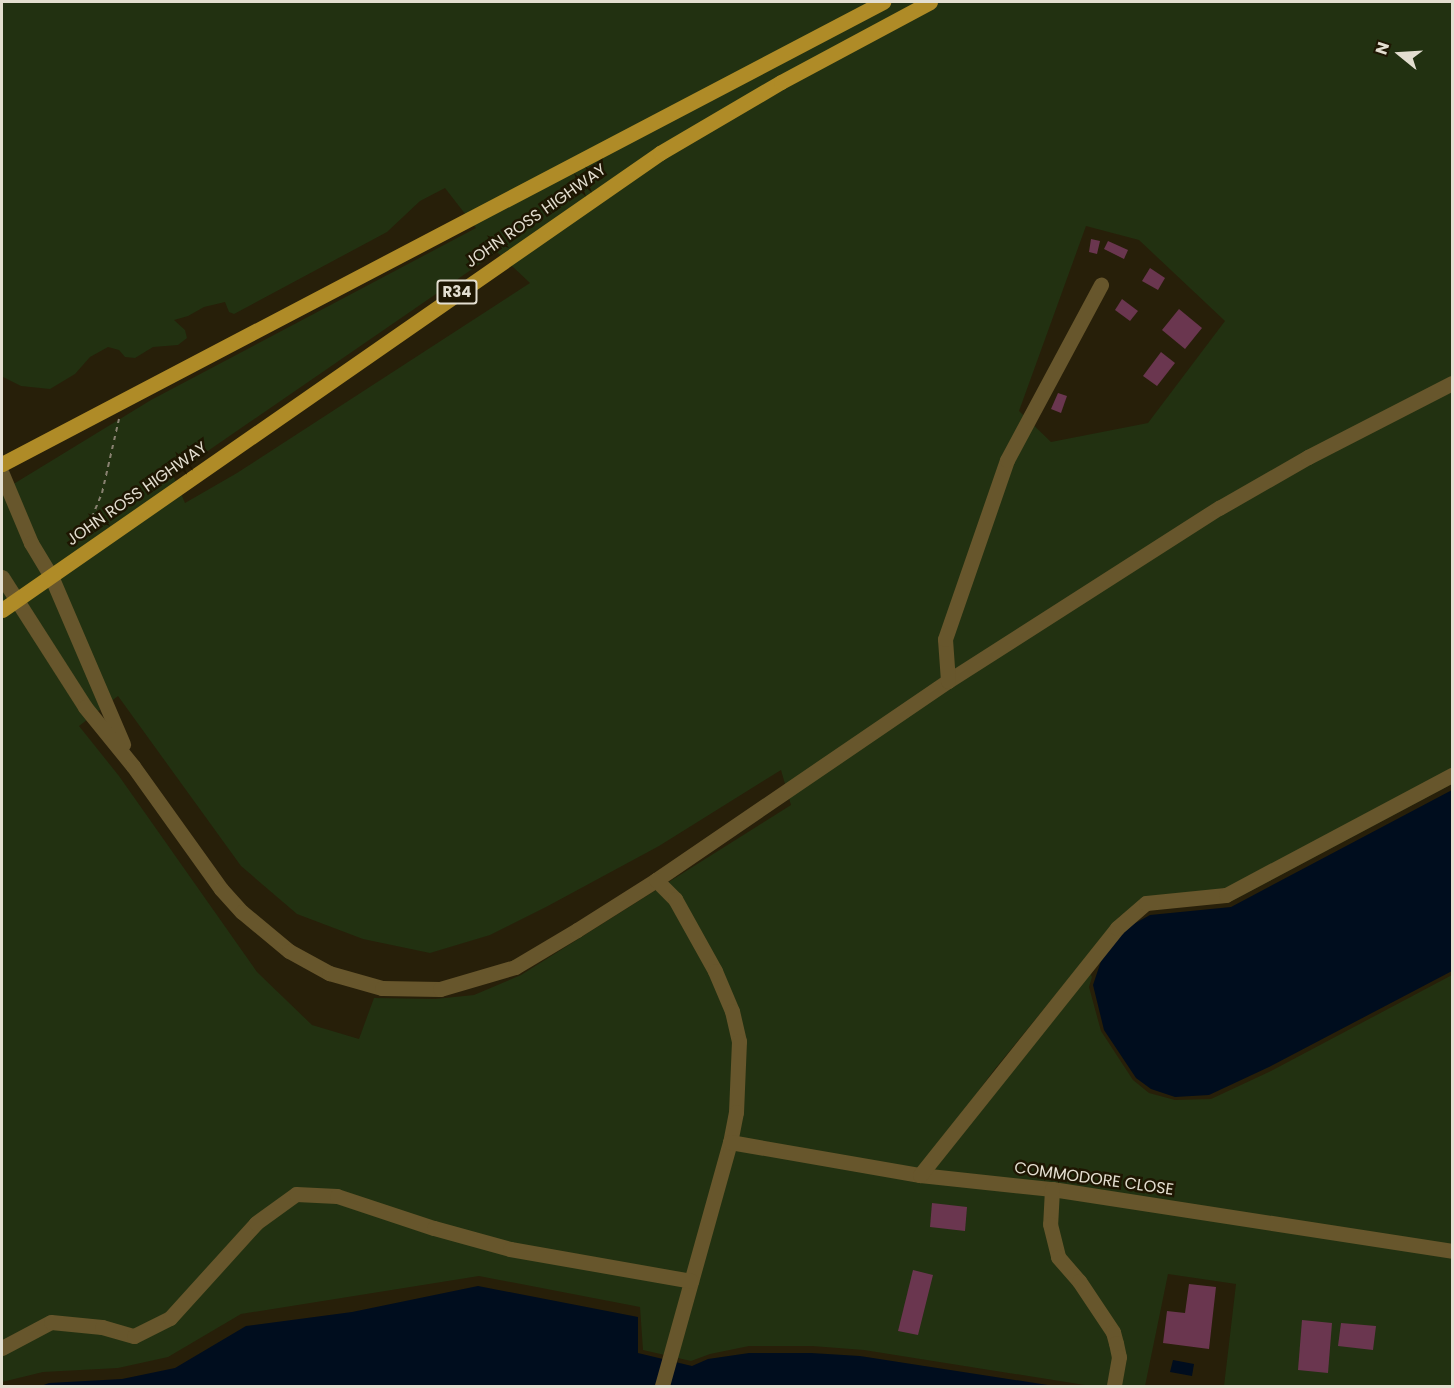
<!DOCTYPE html>
<html>
<head>
<meta charset="utf-8">
<style>
  body { margin:0 }
  #map { position:relative; width:1454px; height:1388px; overflow:hidden; background:#271f09; font-family:Poppins,sans-serif }
  div>[style] { position:absolute }
  .green>* { inset:0; background:#223111 }
  .water>* { inset:0; background:#000d1e }
  .building>* { inset:0; background:#6a364f }
  .path>* { height:2px; margin-top:-1px; transform-origin:0; background:repeating-linear-gradient(90deg,#888170 0 4.5px,transparent 0 9px) }
  .minor>* { height:15px; margin:-7.5px; padding:0 7.5px; transform-origin:7.5px; border-radius:7.5px; background:#67562c }
  .major>* { height:15px; margin:-7.5px; padding:0 7.5px; transform-origin:7.5px; border-radius:7.5px; background:#af8b27 }
  span { translate:-50% -50%; white-space:nowrap; text-align:center; line-height:1.15; -webkit-text-stroke:5px #1e1602; paint-order:stroke }
  .shield-label span { padding:2px 4px; background:#1e1602; border:2px solid; border-radius:4px; -webkit-text-stroke-width:0 }
  .shield-label { font-size:15px; color:#e3ded0; font-weight:700 }
  .street-label { font-size:16px; color:#e3ded0 }
  .frame { position:absolute; inset:0; border:3px solid #e3ded0; pointer-events:none }
  .north { position:absolute; left:1370px; top:24px; width:60px; height:60px; -webkit-text-stroke:4px #1e1602; paint-order:stroke; rotate:288deg; font-size:16px; font-weight:700; line-height:24px; text-align:center; color:#e3ded0 }
  .north::after { content:''; display:block; margin:auto; width:21px; height:27px; background:#e3ded0; clip-path:polygon(50% 0,100% 100%,50% 72%,0 100%) }
</style>
</head>
<body>
<div id="map">
  <div class="green">
    <i style="clip-path:polygon(evenodd,2px 2px,1452px 2px,1452px 784px,1230px 902px,1151px 909px,1120px 916px,994px 1070px,933px 1153px,940px 1158px,1021px 1061px,1089px 971px,1092px 977px,1089px 987px,1101px 1031px,1133px 1080px,1149px 1093px,1175px 1100px,1211px 1099px,1271px 1071px,1452px 975px,1452px 1386px,1224px 1386px,1236px 1284px,1168px 1274px,1145px 1386px,1091px 1386px,864px 1350px,812px 1346px,749px 1346px,710px 1354px,691px 1361px,643px 1350px,640px 1307px,479px 1276px,241px 1314px,168px 1357px,118px 1368px,43px 1372px,2px 1382px,2px 491px,151px 400px,476px 228px,445px 188px,420px 201px,387px 232px,234px 314px,229px 312px,225px 302px,204px 307px,188px 316px,174px 320px,185px 330px,187px 338px,178px 345px,153px 347px,135px 358px,125px 357px,119px 350px,108px 347px,90px 357px,75px 374px,50px 389px,21px 386px,3px 377px,2px 2px,1086px 226px,1139px 240px,1225px 321px,1148px 423px,1051px 442px,1019px 411px,1086px 226px,2px 2px,497px 252px,530px 283px,237px 473px,185px 503px,173px 475px,497px 252px,2px 2px,118px 696px,241px 866px,297px 914px,363px 939px,430px 953px,490px 935px,546px 907px,659px 846px,781px 770px,791px 805px,521px 975px,474px 995px,435px 999px,374px 998px,359px 1039px,312px 1025px,257px 972px,119px 776px,79px 726px,118px 696px)"></i>
  </div>
  <div class="water">
    <i style="clip-path:polygon(1452px 790px,1452px 971px,1269px 1067px,1209px 1095px,1175px 1097px,1151px 1089px,1136px 1078px,1104px 1030px,1093px 985px,1103px 955px,1119px 932px,1150px 915px,1231px 907px)"></i>
    <i style="clip-path:polygon(478px 1286px,638px 1317px,638px 1353px,692px 1366px,708px 1359px,749px 1353px,811px 1353px,860px 1356px,1054px 1386px,41px 1386px,49px 1383px,122px 1379px,175px 1368px,246px 1326px,352px 1312px)"></i>
    <i style="clip-path:polygon(1173px 1360px,1194px 1364px,1192px 1376px,1170px 1372px)"></i>
  </div>
  <div class="building">
    <i style="clip-path:polygon(1091px 239px,1100px 241px,1097px 254px,1089px 252px)"></i>
    <i style="clip-path:polygon(1108px 241px,1128px 250px,1124px 259px,1104px 249px)"></i>
    <i style="clip-path:polygon(1150px 268px,1165px 278px,1158px 290px,1142px 281px)"></i>
    <i style="clip-path:polygon(1122px 299px,1138px 311px,1130px 321px,1115px 310px)"></i>
    <i style="clip-path:polygon(1179px 309px,1202px 328px,1185px 349px,1162px 330px)"></i>
    <i style="clip-path:polygon(1161px 352px,1175px 363px,1157px 386px,1143px 376px)"></i>
    <i style="clip-path:polygon(1058px 393px,1067px 396px,1061px 413px,1051px 409px)"></i>
    <i style="clip-path:polygon(932px 1203px,967px 1207px,965px 1231px,930px 1227px)"></i>
    <i style="clip-path:polygon(913px 1270px,933px 1275px,918px 1335px,898px 1331px)"></i>
    <i style="clip-path:polygon(1189px 1284px,1216px 1287px,1209px 1349px,1163px 1343px,1167px 1311px,1185px 1313px)"></i>
    <i style="clip-path:polygon(1302px 1320px,1332px 1323px,1328px 1373px,1298px 1370px)"></i>
    <i style="clip-path:polygon(1341px 1323px,1376px 1326px,1373px 1350px,1338px 1346px)"></i>
  </div>
  <div class="path">
    <i style="left:85px;top:534px;width:44px;rotate:-67.5deg"></i>
    <i style="left:102px;top:493px;width:76px;rotate:-77.1deg"></i>
  </div>
  <div class="minor">
    <i style="left:2px;top:474px;width:75px;rotate:67.2deg"></i>
    <i style="left:31px;top:543px;width:39px;rotate:59deg"></i>
    <i style="left:51px;top:576px;width:183px;rotate:66.8deg"></i>
    <i style="left:2px;top:577px;width:154px;rotate:57.4deg"></i>
    <i style="left:85px;top:707px;width:76px;rotate:50.9deg"></i>
    <i style="left:133px;top:766px;width:151px;rotate:54.4deg"></i>
    <i style="left:221px;top:889px;width:31px;rotate:48deg"></i>
    <i style="left:242px;top:912px;width:61px;rotate:39.7deg"></i>
    <i style="left:289px;top:951px;width:46px;rotate:28.8deg"></i>
    <i style="left:329px;top:973px;width:55px;rotate:15.8deg"></i>
    <i style="left:382px;top:988px;width:58px;rotate:1deg"></i>
    <i style="left:440px;top:989px;width:78px;rotate:-16.3deg"></i>
    <i style="left:515px;top:967px;width:72px;rotate:-30.8deg"></i>
    <i style="left:577px;top:930px;width:93px;rotate:-32.3deg"></i>
    <i style="left:656px;top:880px;width:353px;rotate:-34.3deg"></i>
    <i style="left:948px;top:681px;width:322px;rotate:-32.6deg"></i>
    <i style="left:1219px;top:508px;width:103px;rotate:-29.8deg"></i>
    <i style="left:1308px;top:457px;width:162px;rotate:-27.2deg"></i>
    <i style="left:948px;top:681px;width:42px;rotate:-94.1deg"></i>
    <i style="left:945px;top:639px;width:189px;rotate:-70.9deg"></i>
    <i style="left:1007px;top:460px;width:199px;rotate:-61.8deg"></i>
    <i style="left:656px;top:880px;width:27px;rotate:45deg"></i>
    <i style="left:675px;top:899px;width:82px;rotate:60.9deg"></i>
    <i style="left:715px;top:971px;width:43px;rotate:67deg"></i>
    <i style="left:732px;top:1011px;width:31px;rotate:77deg"></i>
    <i style="left:739px;top:1041px;width:71px;rotate:92.4deg"></i>
    <i style="left:736px;top:1112px;width:31px;rotate:101deg"></i>
    <i style="left:730px;top:1142px;width:253px;rotate:105.6deg"></i>
    <i style="left:730px;top:1142px;width:193px;rotate:9.9deg"></i>
    <i style="left:920px;top:1175px;width:133px;rotate:6.1deg"></i>
    <i style="left:1052px;top:1189px;width:405px;rotate:8.8deg"></i>
    <i style="left:920px;top:1175px;width:316px;rotate:-51.4deg"></i>
    <i style="left:1117px;top:928px;width:38px;rotate:-41deg"></i>
    <i style="left:1146px;top:903px;width:80px;rotate:-5.7deg"></i>
    <i style="left:1226px;top:895px;width:256px;rotate:-28deg"></i>
    <i style="left:1052px;top:1189px;width:35px;rotate:93deg"></i>
    <i style="left:1050px;top:1224px;width:34px;rotate:76deg"></i>
    <i style="left:1058px;top:1257px;width:32px;rotate:49deg"></i>
    <i style="left:1079px;top:1281px;width:61px;rotate:56.3deg"></i>
    <i style="left:1113px;top:1332px;width:11px;rotate:75deg"></i>
    <i style="left:1116px;top:1343px;width:14px;rotate:78deg"></i>
    <i style="left:1119px;top:1357px;width:29px;rotate:100deg"></i>
    <i style="left:2px;top:1348px;width:55px;rotate:-28deg"></i>
    <i style="left:51px;top:1322px;width:51px;rotate:5.6deg"></i>
    <i style="left:102px;top:1327px;width:33px;rotate:16deg"></i>
    <i style="left:134px;top:1336px;width:40px;rotate:-26.6deg"></i>
    <i style="left:170px;top:1318px;width:128px;rotate:-47.8deg"></i>
    <i style="left:256px;top:1223px;width:49px;rotate:-35.9deg"></i>
    <i style="left:296px;top:1194px;width:41px;rotate:2.8deg"></i>
    <i style="left:337px;top:1196px;width:102px;rotate:18.3deg"></i>
    <i style="left:434px;top:1228px;width:79px;rotate:15.4deg"></i>
    <i style="left:510px;top:1249px;width:184px;rotate:10deg"></i>
  </div>
  <div class="major">
    <i style="left:2px;top:464px;width:995px;rotate:-27.67deg"></i>
    <i style="left:2px;top:610px;width:801px;rotate:-34.78deg"></i>
    <i style="left:660px;top:153px;width:140px;rotate:-30.4deg"></i>
    <i style="left:781px;top:82px;width:169px;rotate:-28.2deg"></i>
  </div>
  <div class="shield-label">
    <span style="left:457px;top:292px">R34</span>
  </div>
  <div class="street-label">
    <span style="left:536px;top:216px;rotate:-35deg">JOHN ROSS HIGHWAY</span>
    <span style="left:137px;top:494px;rotate:-35deg">JOHN ROSS HIGHWAY</span>
    <span style="left:1094px;top:1179px;rotate:8deg">COMMODORE CLOSE</span>
  </div>
  <div class="frame"></div>
  <div class="north">N</div>
</div>
</body>
</html>
